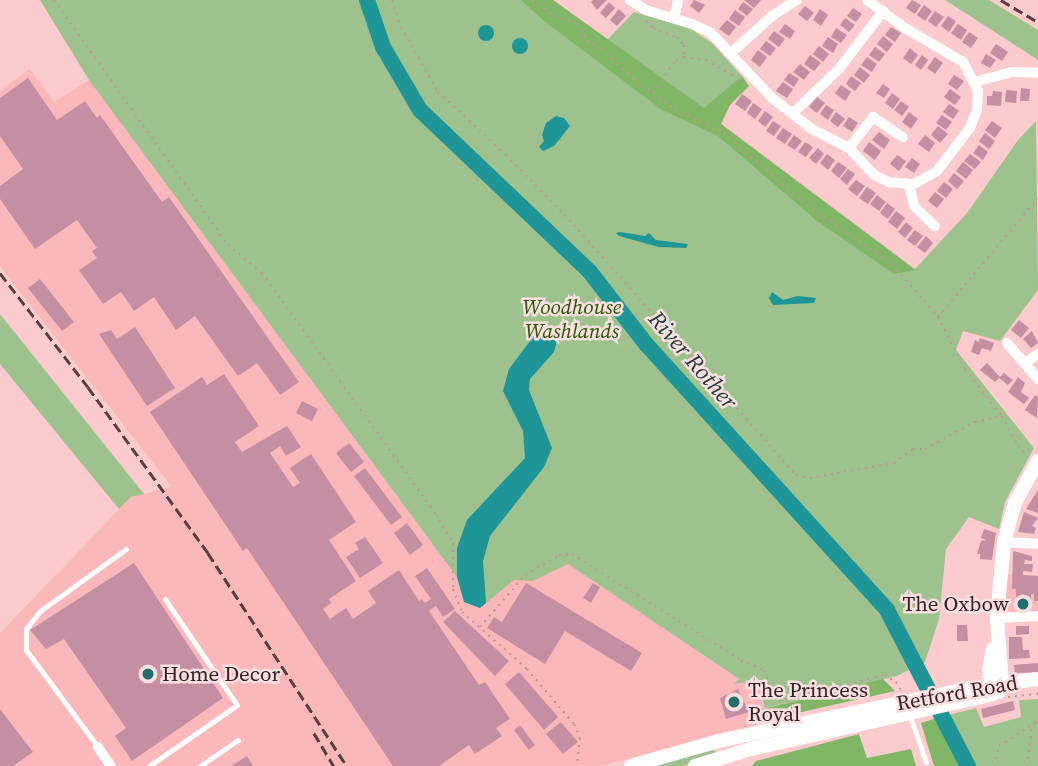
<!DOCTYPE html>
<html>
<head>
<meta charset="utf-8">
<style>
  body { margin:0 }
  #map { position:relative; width:1038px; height:766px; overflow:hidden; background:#fbcbcd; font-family:"Source Serif 4",serif }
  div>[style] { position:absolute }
  .built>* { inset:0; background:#fbb8bb }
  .green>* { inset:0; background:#9ec28e }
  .forest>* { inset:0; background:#81b667 }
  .water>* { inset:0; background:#1e9596 }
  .round { border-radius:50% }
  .river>* { height:16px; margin:-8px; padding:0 8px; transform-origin:8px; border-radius:8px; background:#1e9596 }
  .building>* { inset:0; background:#c48fa2 }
  .path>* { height:2px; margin-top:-1px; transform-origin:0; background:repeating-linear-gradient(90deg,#c09799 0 2px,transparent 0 7px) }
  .service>* { height:5px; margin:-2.5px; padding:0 2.5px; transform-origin:2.5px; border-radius:2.5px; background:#fff }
  .minor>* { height:10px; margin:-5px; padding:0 5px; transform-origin:5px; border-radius:5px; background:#fff }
  .secondary>* { height:14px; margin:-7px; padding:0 7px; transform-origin:7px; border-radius:7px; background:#fff }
  .rail>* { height:2.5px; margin-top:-1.25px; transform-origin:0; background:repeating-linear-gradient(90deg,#583d3e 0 10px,transparent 0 15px) }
  .dots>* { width:19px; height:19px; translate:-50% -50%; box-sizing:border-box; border:4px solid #f8dfe0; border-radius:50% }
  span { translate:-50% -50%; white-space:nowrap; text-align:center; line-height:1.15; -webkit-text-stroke:5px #f8dfe0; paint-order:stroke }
  .park-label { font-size:21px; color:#255600; font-style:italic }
  .poi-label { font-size:21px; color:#351f20 }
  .right { translate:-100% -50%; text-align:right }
  .left { translate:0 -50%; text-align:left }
  .street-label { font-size:21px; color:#351f20 }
  .water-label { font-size:23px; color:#223b3b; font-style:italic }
</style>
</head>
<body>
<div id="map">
  <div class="built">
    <i style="clip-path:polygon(30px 69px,54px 102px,89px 80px,457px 577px,464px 602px,514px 580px,533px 580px,568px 564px,740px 680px,759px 675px,767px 708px,749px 713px,755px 726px,600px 766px,0 766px,0 633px,131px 497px,172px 487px,0 266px,0 91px)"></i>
    <i style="clip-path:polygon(1006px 574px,1038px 576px,1038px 613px,1006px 612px)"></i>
  </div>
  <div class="green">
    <i style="clip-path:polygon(40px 0,553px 0,607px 40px,634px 12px,691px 29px,712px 43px,742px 76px,705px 108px,721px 124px,915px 269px,967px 213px,1018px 140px,1036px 121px,1038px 290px,1000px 341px,963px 331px,956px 350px,1034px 448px,1005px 502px,999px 529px,969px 517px,946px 549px,939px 619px,925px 662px,897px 676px,765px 708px,758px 680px,734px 684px,739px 679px,568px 564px,533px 581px,514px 580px,480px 608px,464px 602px,457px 577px,89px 80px)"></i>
    <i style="clip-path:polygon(945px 0,989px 0,1038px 30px,1038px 60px)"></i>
    <i style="clip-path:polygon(0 314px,144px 494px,131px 497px,119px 509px,0 364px)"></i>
    <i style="clip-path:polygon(1038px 699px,1038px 766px,959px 766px,937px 718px,976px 708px,984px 727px,1021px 717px,1019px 700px)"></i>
    <i style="clip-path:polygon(713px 750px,717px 752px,715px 756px,683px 766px,653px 766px)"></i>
  </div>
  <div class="forest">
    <i style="clip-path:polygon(521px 0,553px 0,704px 108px,742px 76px,749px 86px,730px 105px,721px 124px,915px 270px,894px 274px,817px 221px,718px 136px,662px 110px,544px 21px)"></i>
    <i style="clip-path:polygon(883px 679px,895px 691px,753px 723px,750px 719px,751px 712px)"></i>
    <i style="clip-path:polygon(937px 718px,959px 766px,934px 766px,921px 723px)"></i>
    <i style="clip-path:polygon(859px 734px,867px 758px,911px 749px,916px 766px,752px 766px,756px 761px)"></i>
  </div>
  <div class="water">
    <i class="round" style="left:478px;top:25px;width:16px;height:16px"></i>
    <i class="round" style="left:512px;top:38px;width:16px;height:16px"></i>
    <i style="clip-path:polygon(556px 116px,564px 118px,570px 126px,554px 146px,543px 151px,539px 147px,544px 141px,542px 135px,546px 123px)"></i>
    <i style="clip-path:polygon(620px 232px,645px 236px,649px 233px,656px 240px,688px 244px,686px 248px,659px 247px,619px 236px,616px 233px)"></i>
    <i style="clip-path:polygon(772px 292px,783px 300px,798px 296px,816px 298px,814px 303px,773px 305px,769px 298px)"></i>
    <i style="clip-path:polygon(542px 325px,553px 328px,557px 340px,554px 352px,530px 379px,529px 390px,552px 448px,544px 467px,490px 536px,483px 561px,486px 603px,480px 608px,464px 602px,457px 577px,457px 548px,467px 520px,525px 458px,523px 431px,503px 391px,509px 369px)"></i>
  </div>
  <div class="river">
    <i style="left:367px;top:0;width:50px;rotate:71.2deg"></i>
    <i style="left:383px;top:47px;width:73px;rotate:59.6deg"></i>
    <i style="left:420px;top:110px;width:235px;rotate:43.6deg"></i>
    <i style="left:590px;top:272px;width:91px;rotate:52.1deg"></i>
    <i style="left:646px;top:344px;width:359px;rotate:47.8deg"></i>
    <i style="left:887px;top:610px;width:176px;rotate:62.6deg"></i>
  </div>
  <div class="building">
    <i style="clip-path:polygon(593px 0,607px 0,597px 10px,591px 2px)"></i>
    <i style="clip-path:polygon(694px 0,705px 5px,699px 13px,690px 6px)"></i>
    <i style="clip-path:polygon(744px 0,761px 0,754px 8px)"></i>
    <i style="clip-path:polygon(912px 0,921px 5px,915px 14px,906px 8px)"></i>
    <i style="clip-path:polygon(609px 2px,615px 8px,606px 18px,600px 13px)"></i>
    <i style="clip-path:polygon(743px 2px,753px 9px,747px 16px,738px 9px)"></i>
    <i style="clip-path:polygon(924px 5px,932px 11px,925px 21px,917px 15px)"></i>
    <i style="clip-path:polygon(805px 6px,814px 13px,807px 21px,798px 14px)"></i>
    <i style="clip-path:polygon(853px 8px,862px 14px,856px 22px,847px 16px)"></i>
    <i style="clip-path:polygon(619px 9px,626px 16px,617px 26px,610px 20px)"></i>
    <i style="clip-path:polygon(820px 9px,828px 15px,821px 26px,813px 20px)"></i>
    <i style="clip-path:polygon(735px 10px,745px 17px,739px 26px,729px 19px)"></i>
    <i style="clip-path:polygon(935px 11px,944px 17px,936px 27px,928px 21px)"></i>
    <i style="clip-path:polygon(948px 16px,956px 21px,949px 32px,941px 26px)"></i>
    <i style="clip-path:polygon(845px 18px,855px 25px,849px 32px,840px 25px)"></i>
    <i style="clip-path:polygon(727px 20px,736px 27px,729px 36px,719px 29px)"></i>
    <i style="clip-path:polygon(785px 24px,795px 31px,790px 39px,779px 32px)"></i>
    <i style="clip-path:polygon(958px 24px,967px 30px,961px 40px,951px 33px)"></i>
    <i style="clip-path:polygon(891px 27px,901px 33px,895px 42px,885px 35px)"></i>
    <i style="clip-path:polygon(836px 28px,847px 35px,841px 43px,831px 37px)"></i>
    <i style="clip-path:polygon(774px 31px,785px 39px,779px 47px,768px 39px)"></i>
    <i style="clip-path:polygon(969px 32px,978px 38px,971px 48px,962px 42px)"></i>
    <i style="clip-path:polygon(883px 36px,893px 44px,887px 52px,877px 44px)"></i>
    <i style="clip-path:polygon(828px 37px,838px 44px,833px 53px,822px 46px)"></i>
    <i style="clip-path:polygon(766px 41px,776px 48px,770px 56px,760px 49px)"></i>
    <i style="clip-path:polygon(996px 44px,1008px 52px,1002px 61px,990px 53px)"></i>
    <i style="clip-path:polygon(819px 46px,829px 54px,823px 62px,813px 54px)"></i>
    <i style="clip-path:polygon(875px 47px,885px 54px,879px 62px,869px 55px)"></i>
    <i style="clip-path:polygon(910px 48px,918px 55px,911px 64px,903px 58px)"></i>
    <i style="clip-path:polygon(758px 50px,767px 57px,760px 67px,751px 60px)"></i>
    <i style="clip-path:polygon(986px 54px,996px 60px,990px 68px,981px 63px)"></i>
    <i style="clip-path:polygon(810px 55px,821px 63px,814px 71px,804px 64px)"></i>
    <i style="clip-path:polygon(922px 55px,928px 60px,921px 70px,915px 65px)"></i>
    <i style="clip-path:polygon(867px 57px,877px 64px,872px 72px,861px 65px)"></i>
    <i style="clip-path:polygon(935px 57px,943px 63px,935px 74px,927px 68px)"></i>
    <i style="clip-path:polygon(800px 64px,810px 72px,804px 80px,793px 72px)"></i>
    <i style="clip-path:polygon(860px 67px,870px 75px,864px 83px,854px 75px)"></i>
    <i style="clip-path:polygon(789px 73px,799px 79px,794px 87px,784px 80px)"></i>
    <i style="clip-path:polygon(954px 75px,964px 81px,957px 90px,948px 84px)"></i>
    <i style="clip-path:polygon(851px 76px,861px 83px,855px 91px,846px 84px)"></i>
    <i style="clip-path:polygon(28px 78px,57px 120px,85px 101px,97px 118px,100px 115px,162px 202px,169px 197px,299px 382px,280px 395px,257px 363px,238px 376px,195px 316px,176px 330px,154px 297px,134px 311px,121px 292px,103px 304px,79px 270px,97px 258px,92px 251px,97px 248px,77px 220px,35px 249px,0 199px,0 186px,23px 169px,0 136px,0 98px)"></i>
    <i style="clip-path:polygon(783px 82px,793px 89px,787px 98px,776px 91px)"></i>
    <i style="clip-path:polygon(883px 84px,890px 89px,884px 98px,876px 93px)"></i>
    <i style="clip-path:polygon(841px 85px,851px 92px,845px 101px,835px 93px)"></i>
    <i style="clip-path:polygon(1021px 88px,1030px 89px,1029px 101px,1020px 101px)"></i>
    <i style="clip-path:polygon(950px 89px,961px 97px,955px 105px,944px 97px)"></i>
    <i style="clip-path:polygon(1006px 90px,1017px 91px,1016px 103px,1005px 102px)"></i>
    <i style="clip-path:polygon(993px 91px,1002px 92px,1001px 106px,987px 105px,987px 96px,992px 96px)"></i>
    <i style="clip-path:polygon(892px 93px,900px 99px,893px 109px,885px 103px)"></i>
    <i style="clip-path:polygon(742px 94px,752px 101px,745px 111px,735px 104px)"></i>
    <i style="clip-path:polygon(817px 97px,825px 103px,817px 113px,809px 107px)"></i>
    <i style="clip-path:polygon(901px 101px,909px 107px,902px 116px,894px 110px)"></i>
    <i style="clip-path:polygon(753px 103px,762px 109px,755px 119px,747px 113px)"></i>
    <i style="clip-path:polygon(949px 104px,959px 111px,953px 119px,943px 112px)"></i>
    <i style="clip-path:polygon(826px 105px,834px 110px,828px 120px,820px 114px)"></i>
    <i style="clip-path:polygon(765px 111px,773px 117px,765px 127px,758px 121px)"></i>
    <i style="clip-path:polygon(836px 112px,845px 119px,838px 127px,830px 121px)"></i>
    <i style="clip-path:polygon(909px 112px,918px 119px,911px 129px,902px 122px)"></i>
    <i style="clip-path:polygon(942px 115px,952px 122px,946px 130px,936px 123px)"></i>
    <i style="clip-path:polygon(849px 117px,858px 123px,852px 132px,843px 126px)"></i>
    <i style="clip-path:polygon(773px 121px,781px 126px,774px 136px,766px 131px)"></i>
    <i style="clip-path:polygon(992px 121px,1002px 128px,995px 138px,985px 130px)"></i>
    <i style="clip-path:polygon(938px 126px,948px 134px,940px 143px,931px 135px)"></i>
    <i style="clip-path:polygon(783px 128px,792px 134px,785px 144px,776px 138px)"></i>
    <i style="clip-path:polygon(879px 132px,890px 140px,884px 149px,872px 140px)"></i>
    <i style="clip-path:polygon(985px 133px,995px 141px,989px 149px,979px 141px)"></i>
    <i style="clip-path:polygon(794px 135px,802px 141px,795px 150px,787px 145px)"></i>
    <i style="clip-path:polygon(925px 135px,935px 143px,929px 152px,918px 144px)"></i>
    <i style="clip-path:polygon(805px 142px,813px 147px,806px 157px,798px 152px)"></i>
    <i style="clip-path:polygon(869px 142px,881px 151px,875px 160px,863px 151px)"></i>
    <i style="clip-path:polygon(979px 145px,988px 152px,983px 160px,973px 153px)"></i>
    <i style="clip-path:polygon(818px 148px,824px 154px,816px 164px,809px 158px)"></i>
    <i style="clip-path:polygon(827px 154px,835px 160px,828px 170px,820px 163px)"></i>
    <i style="clip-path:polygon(970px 154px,981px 162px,975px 169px,964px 161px)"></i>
    <i style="clip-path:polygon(897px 155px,906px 161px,899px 171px,890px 164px)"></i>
    <i style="clip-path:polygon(912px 158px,920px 164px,914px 173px,905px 167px)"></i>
    <i style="clip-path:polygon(838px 162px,847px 168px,839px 178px,831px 171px)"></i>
    <i style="clip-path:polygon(963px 162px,973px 170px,966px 179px,956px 171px)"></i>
    <i style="clip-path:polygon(848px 169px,855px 174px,847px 185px,840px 179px)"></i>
    <i style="clip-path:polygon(954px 173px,964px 181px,957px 189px,948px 181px)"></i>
    <i style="clip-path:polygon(856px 180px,865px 186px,857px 196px,848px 189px)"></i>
    <i style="clip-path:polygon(944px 182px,953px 189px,946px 198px,937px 191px)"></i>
    <i style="clip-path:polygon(867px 187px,876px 193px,868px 204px,859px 198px)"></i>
    <i style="clip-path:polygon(935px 192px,944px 199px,937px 208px,928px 201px)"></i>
    <i style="clip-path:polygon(877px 195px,886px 202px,879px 211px,870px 204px)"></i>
    <i style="clip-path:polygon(887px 203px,895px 209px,888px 219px,880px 213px)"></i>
    <i style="clip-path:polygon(896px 211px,905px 218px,897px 229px,888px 222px)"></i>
    <i style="clip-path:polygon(906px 222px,913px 228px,905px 238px,898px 232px)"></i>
    <i style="clip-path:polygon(915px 230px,923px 236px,915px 246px,907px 240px)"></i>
    <i style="clip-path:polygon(926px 236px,933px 243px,925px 253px,917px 247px)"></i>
    <i style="clip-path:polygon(40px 279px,74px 322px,62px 331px,28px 288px)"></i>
    <i style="clip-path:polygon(1019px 320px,1029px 328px,1021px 338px,1011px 330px)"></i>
    <i style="clip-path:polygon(135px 327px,175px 388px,147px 406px,99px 334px,111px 330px,117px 339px)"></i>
    <i style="clip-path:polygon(1032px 331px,1038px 343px,1031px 348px,1023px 339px)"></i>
    <i style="clip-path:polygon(980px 338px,994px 343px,991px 351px,982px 348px,979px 355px,971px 352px,975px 340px,979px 342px)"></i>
    <i style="clip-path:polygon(987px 363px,1000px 377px,995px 382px,980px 370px)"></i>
    <i style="clip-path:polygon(1004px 373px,1013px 380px,1008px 385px,999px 378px)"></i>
    <i style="clip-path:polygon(224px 374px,259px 426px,235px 442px,242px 452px,287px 426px,301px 447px,286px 456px,280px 446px,270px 453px,293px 487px,300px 483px,290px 468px,311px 454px,356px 522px,329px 540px,356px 581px,329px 599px,331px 603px,323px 609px,330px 619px,346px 608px,353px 619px,376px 603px,368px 591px,399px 570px,419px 601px,422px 599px,425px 603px,431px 599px,415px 576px,427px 568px,455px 609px,443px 617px,436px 606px,429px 611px,479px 685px,485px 682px,510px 719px,496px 728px,502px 736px,475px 754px,469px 745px,439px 766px,393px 766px,247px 548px,243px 551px,150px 412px,202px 377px,207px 385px)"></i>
    <i style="clip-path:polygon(1018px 377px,1025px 383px,1021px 392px,1029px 398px,1024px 404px,1008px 392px)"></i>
    <i style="clip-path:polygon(1035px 395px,1038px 397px,1037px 418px,1025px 410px)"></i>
    <i style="clip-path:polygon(302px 401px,318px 409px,312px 421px,296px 413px)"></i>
    <i style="clip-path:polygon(349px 443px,364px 462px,351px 472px,336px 453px)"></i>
    <i style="clip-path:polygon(365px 468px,402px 517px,391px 525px,354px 476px)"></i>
    <i style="clip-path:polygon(1038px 490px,1038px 513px,1026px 509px)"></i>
    <i style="clip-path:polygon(1024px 512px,1038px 518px,1032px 526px,1036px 528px,1034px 534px,1018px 532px)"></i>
    <i style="clip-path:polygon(407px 523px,423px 545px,410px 555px,394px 533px)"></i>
    <i style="clip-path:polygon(984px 529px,996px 533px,992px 560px,980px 559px,980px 554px,977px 554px,981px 541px,987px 540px,981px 538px)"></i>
    <i style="clip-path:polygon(365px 537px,383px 563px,360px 578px,346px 557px,359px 549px,355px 543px)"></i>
    <i style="clip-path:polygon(1013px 551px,1032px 556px,1032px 561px,1025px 560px,1024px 564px,1033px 564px,1032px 572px,1023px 571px,1023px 575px,1038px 576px,1038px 601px,1034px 601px,1034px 594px,1031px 594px,1031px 607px,1016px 608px,1016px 589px,1012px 589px)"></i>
    <i style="clip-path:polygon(134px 563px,223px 698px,132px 761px,115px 736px,126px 728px,64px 639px,46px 649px,30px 630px)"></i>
    <i style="clip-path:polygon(526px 583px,642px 653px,631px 671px,565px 631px,545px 664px,487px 628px,494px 617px,502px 622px)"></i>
    <i style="clip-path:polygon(593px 583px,600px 587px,591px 603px,583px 598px)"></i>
    <i style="clip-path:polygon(455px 611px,509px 661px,495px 676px,443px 622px)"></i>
    <i style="clip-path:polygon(957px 625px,967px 625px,968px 641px,957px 641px)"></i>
    <i style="clip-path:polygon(1016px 626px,1029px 626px,1029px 634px,1016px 635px)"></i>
    <i style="clip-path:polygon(1009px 637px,1022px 637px,1023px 650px,1029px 650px,1030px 658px,1009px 659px)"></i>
    <i style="clip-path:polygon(1038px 663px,1038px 672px,1015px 673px,1014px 665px)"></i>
    <i style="clip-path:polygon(519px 672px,558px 717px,544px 730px,505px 684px)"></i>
    <i style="clip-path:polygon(738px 689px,749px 712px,726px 719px,720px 698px)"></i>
    <i style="clip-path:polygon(1013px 701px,1015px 710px,983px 718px,981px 709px)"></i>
    <i style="clip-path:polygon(0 709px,33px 752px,13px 766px,0 766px)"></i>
    <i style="clip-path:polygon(561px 722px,578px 742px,563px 754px,546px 734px)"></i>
    <i style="clip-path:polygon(520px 725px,535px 745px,529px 750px,514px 730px)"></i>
    <i style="clip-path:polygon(247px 756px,253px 766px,231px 766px)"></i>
  </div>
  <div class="path">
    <i style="left:54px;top:0;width:301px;rotate:54.6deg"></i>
    <i style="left:228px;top:245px;width:44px;rotate:39.5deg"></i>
    <i style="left:262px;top:273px;width:297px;rotate:54.2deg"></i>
    <i style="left:436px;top:514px;width:34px;rotate:60deg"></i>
    <i style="left:453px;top:543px;width:46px;rotate:90deg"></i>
    <i style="left:453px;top:589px;width:25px;rotate:69deg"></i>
    <i style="left:462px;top:612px;width:86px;rotate:41.2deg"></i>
    <i style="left:527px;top:669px;width:72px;rotate:49.5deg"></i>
    <i style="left:574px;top:724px;width:15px;rotate:67deg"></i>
    <i style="left:580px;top:738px;width:28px;rotate:96deg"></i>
    <i style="left:392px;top:0;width:28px;rotate:72deg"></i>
    <i style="left:401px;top:27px;width:75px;rotate:60.4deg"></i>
    <i style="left:438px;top:92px;width:93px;rotate:42.8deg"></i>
    <i style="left:506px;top:155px;width:98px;rotate:45.8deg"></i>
    <i style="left:574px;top:225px;width:334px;rotate:48.4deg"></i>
    <i style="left:796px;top:475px;width:14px;rotate:12deg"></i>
    <i style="left:810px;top:478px;width:85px;rotate:-10.1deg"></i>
    <i style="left:894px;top:463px;width:24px;rotate:-36deg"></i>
    <i style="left:913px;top:449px;width:12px"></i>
    <i style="left:925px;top:449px;width:57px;rotate:-28.4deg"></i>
    <i style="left:975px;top:422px;width:28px;rotate:-13deg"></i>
    <i style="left:532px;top:0;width:27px;rotate:36deg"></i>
    <i style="left:554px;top:16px;width:25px;rotate:16deg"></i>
    <i style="left:578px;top:23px;width:20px;rotate:63deg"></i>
    <i style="left:587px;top:41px;width:17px;rotate:28deg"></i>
    <i style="left:602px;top:49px;width:47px;rotate:43.3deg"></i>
    <i style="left:636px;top:81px;width:48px;rotate:35.7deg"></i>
    <i style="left:675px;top:109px;width:55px;rotate:26.1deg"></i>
    <i style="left:724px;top:133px;width:103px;rotate:41.4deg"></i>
    <i style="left:801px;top:201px;width:111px;rotate:34.7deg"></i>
    <i style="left:892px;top:264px;width:70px;rotate:49deg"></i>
    <i style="left:938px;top:317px;width:59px;rotate:62.6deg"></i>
    <i style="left:965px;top:369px;width:60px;rotate:51.8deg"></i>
    <i style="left:1002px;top:416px;width:34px;rotate:62deg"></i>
    <i style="left:1018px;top:446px;width:12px;rotate:42deg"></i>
    <i style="left:646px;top:21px;width:10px;rotate:45deg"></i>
    <i style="left:653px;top:28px;width:26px;rotate:21deg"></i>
    <i style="left:677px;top:37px;width:11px;rotate:49deg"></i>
    <i style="left:684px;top:45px;width:12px;rotate:90deg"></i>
    <i style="left:684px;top:57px;width:11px;rotate:153deg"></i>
    <i style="left:674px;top:62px;width:37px;rotate:123deg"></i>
    <i style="left:684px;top:57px;width:22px;rotate:8deg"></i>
    <i style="left:706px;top:60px;width:29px;rotate:31deg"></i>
    <i style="left:731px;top:75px;width:5px;rotate:-22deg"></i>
    <i style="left:938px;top:317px;width:155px;rotate:-50deg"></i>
    <i style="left:480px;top:627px;width:69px;rotate:-49.1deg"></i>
    <i style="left:525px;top:575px;width:39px;rotate:-30deg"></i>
    <i style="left:559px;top:555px;width:13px;rotate:-4deg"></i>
    <i style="left:572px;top:554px;width:199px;rotate:32.1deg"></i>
    <i style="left:741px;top:660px;width:25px;rotate:23deg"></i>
    <i style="left:764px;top:670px;width:30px;rotate:70deg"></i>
    <i style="left:774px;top:698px;width:6px;rotate:31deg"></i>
    <i style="left:779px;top:701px;width:108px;rotate:-13.9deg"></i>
    <i style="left:884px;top:675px;width:14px;rotate:30deg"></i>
    <i style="left:896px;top:682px;width:9px;rotate:58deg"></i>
    <i style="left:1008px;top:697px;width:30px;rotate:-6deg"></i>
    <i style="left:995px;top:766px;width:20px;rotate:-79deg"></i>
    <i style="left:999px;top:746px;width:43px;rotate:-32.6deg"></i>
    <i style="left:1035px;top:723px;width:6px;rotate:-59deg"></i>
    <i style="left:1027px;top:766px;width:40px;rotate:-82.9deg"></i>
  </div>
  <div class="service">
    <i style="left:909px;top:713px;width:52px;rotate:70.9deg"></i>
    <i style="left:98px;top:747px;width:121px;rotate:-126.6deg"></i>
    <i style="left:26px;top:650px;width:21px;rotate:-90deg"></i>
    <i style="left:26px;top:629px;width:23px;rotate:-52deg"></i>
    <i style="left:40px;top:611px;width:106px;rotate:-35.8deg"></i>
    <i style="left:149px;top:766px;width:107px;rotate:-34.7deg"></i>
    <i style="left:237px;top:705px;width:128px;rotate:-124.2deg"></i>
    <i style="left:200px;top:766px;width:46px;rotate:-34.4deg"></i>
  </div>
  <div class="minor">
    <i style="left:630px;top:0;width:19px;rotate:32deg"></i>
    <i style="left:646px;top:10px;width:48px;rotate:16.9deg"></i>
    <i style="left:692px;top:24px;width:21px;rotate:25deg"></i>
    <i style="left:711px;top:33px;width:89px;rotate:46.8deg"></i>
    <i style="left:772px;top:98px;width:51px;rotate:37.8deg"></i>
    <i style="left:812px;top:129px;width:42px;rotate:27.2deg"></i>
    <i style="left:849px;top:148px;width:35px;rotate:47deg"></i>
    <i style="left:873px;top:174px;width:18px;rotate:27deg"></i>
    <i style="left:889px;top:182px;width:25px;rotate:5deg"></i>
    <i style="left:914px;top:184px;width:26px;rotate:-29deg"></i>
    <i style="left:937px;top:171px;width:54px;rotate:-52.5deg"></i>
    <i style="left:970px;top:128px;width:19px;rotate:-69deg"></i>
    <i style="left:977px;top:110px;width:19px;rotate:-87deg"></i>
    <i style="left:978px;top:91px;width:33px;rotate:-117deg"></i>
    <i style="left:963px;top:62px;width:67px;rotate:-149.6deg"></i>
    <i style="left:905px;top:28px;width:47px;rotate:-143.6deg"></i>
    <i style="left:674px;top:18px;width:18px;rotate:-77deg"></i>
    <i style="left:730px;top:54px;width:57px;rotate:-42.1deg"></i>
    <i style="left:772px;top:16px;width:30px;rotate:-33deg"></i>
    <i style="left:975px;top:82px;width:39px;rotate:-15deg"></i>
    <i style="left:1013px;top:72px;width:25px;rotate:2deg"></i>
    <i style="left:793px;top:113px;width:64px;rotate:-43.7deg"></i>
    <i style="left:839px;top:69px;width:73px;rotate:-52.8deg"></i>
    <i style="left:849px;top:148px;width:39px;rotate:-52deg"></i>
    <i style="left:873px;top:117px;width:36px;rotate:34deg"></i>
    <i style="left:909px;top:184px;width:23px;rotate:77deg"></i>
    <i style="left:914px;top:206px;width:29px;rotate:44deg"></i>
    <i style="left:1007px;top:343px;width:48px;rotate:49.3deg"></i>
    <i style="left:1025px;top:363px;width:16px;rotate:-35deg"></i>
    <i style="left:1004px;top:542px;width:34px;rotate:3deg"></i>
    <i style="left:997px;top:618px;width:41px;rotate:-2.8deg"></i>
    <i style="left:98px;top:747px;width:23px;rotate:56deg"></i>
  </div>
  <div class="secondary">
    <i style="left:993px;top:649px;width:21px;rotate:101deg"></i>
    <i style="left:989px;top:670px;width:15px;rotate:79deg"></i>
    <i style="left:992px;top:685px;width:9px;rotate:49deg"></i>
    <i style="left:999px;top:692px;width:9px;rotate:-72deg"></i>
    <i style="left:1002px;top:683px;width:65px;rotate:-94.4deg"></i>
    <i style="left:997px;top:618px;width:76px;rotate:-84.7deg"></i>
    <i style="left:1004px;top:542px;width:41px;rotate:-74.2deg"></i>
    <i style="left:1015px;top:503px;width:48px;rotate:-61.3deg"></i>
    <i style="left:631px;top:766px;width:91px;rotate:-16deg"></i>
    <i style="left:718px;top:741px;width:258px;rotate:-11.8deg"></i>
    <i style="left:971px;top:688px;width:68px;rotate:-7.7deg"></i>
    <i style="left:695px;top:766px;width:59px;rotate:-16.9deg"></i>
    <i style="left:751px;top:749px;width:248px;rotate:-12.8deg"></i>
  </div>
  <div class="rail">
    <i style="left:1001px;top:0;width:43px;rotate:30.7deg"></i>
    <i style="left:0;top:273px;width:144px;rotate:52.3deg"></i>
    <i style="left:88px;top:387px;width:205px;rotate:54.1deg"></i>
    <i style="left:208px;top:553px;width:254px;rotate:56.9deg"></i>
    <i style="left:314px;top:733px;width:39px;rotate:59deg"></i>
  </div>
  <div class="dots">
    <i style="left:1023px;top:604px;background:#236e6f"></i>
    <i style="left:148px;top:674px;background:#236e6f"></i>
    <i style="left:734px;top:702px;background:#236e6f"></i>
  </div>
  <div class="park-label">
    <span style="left:572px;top:319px">Woodhouse<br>Washlands</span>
  </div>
  <div class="poi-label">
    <span class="right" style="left:1009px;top:604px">The Oxbow</span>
    <span class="left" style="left:162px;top:674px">Home Decor</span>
    <span class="left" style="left:748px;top:702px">The Princess<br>Royal</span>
  </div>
  <div class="street-label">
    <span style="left:957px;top:693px;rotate:-10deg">Retford Road</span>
  </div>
  <div class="water-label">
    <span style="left:693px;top:360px;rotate:49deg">River Rother</span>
  </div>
</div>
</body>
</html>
